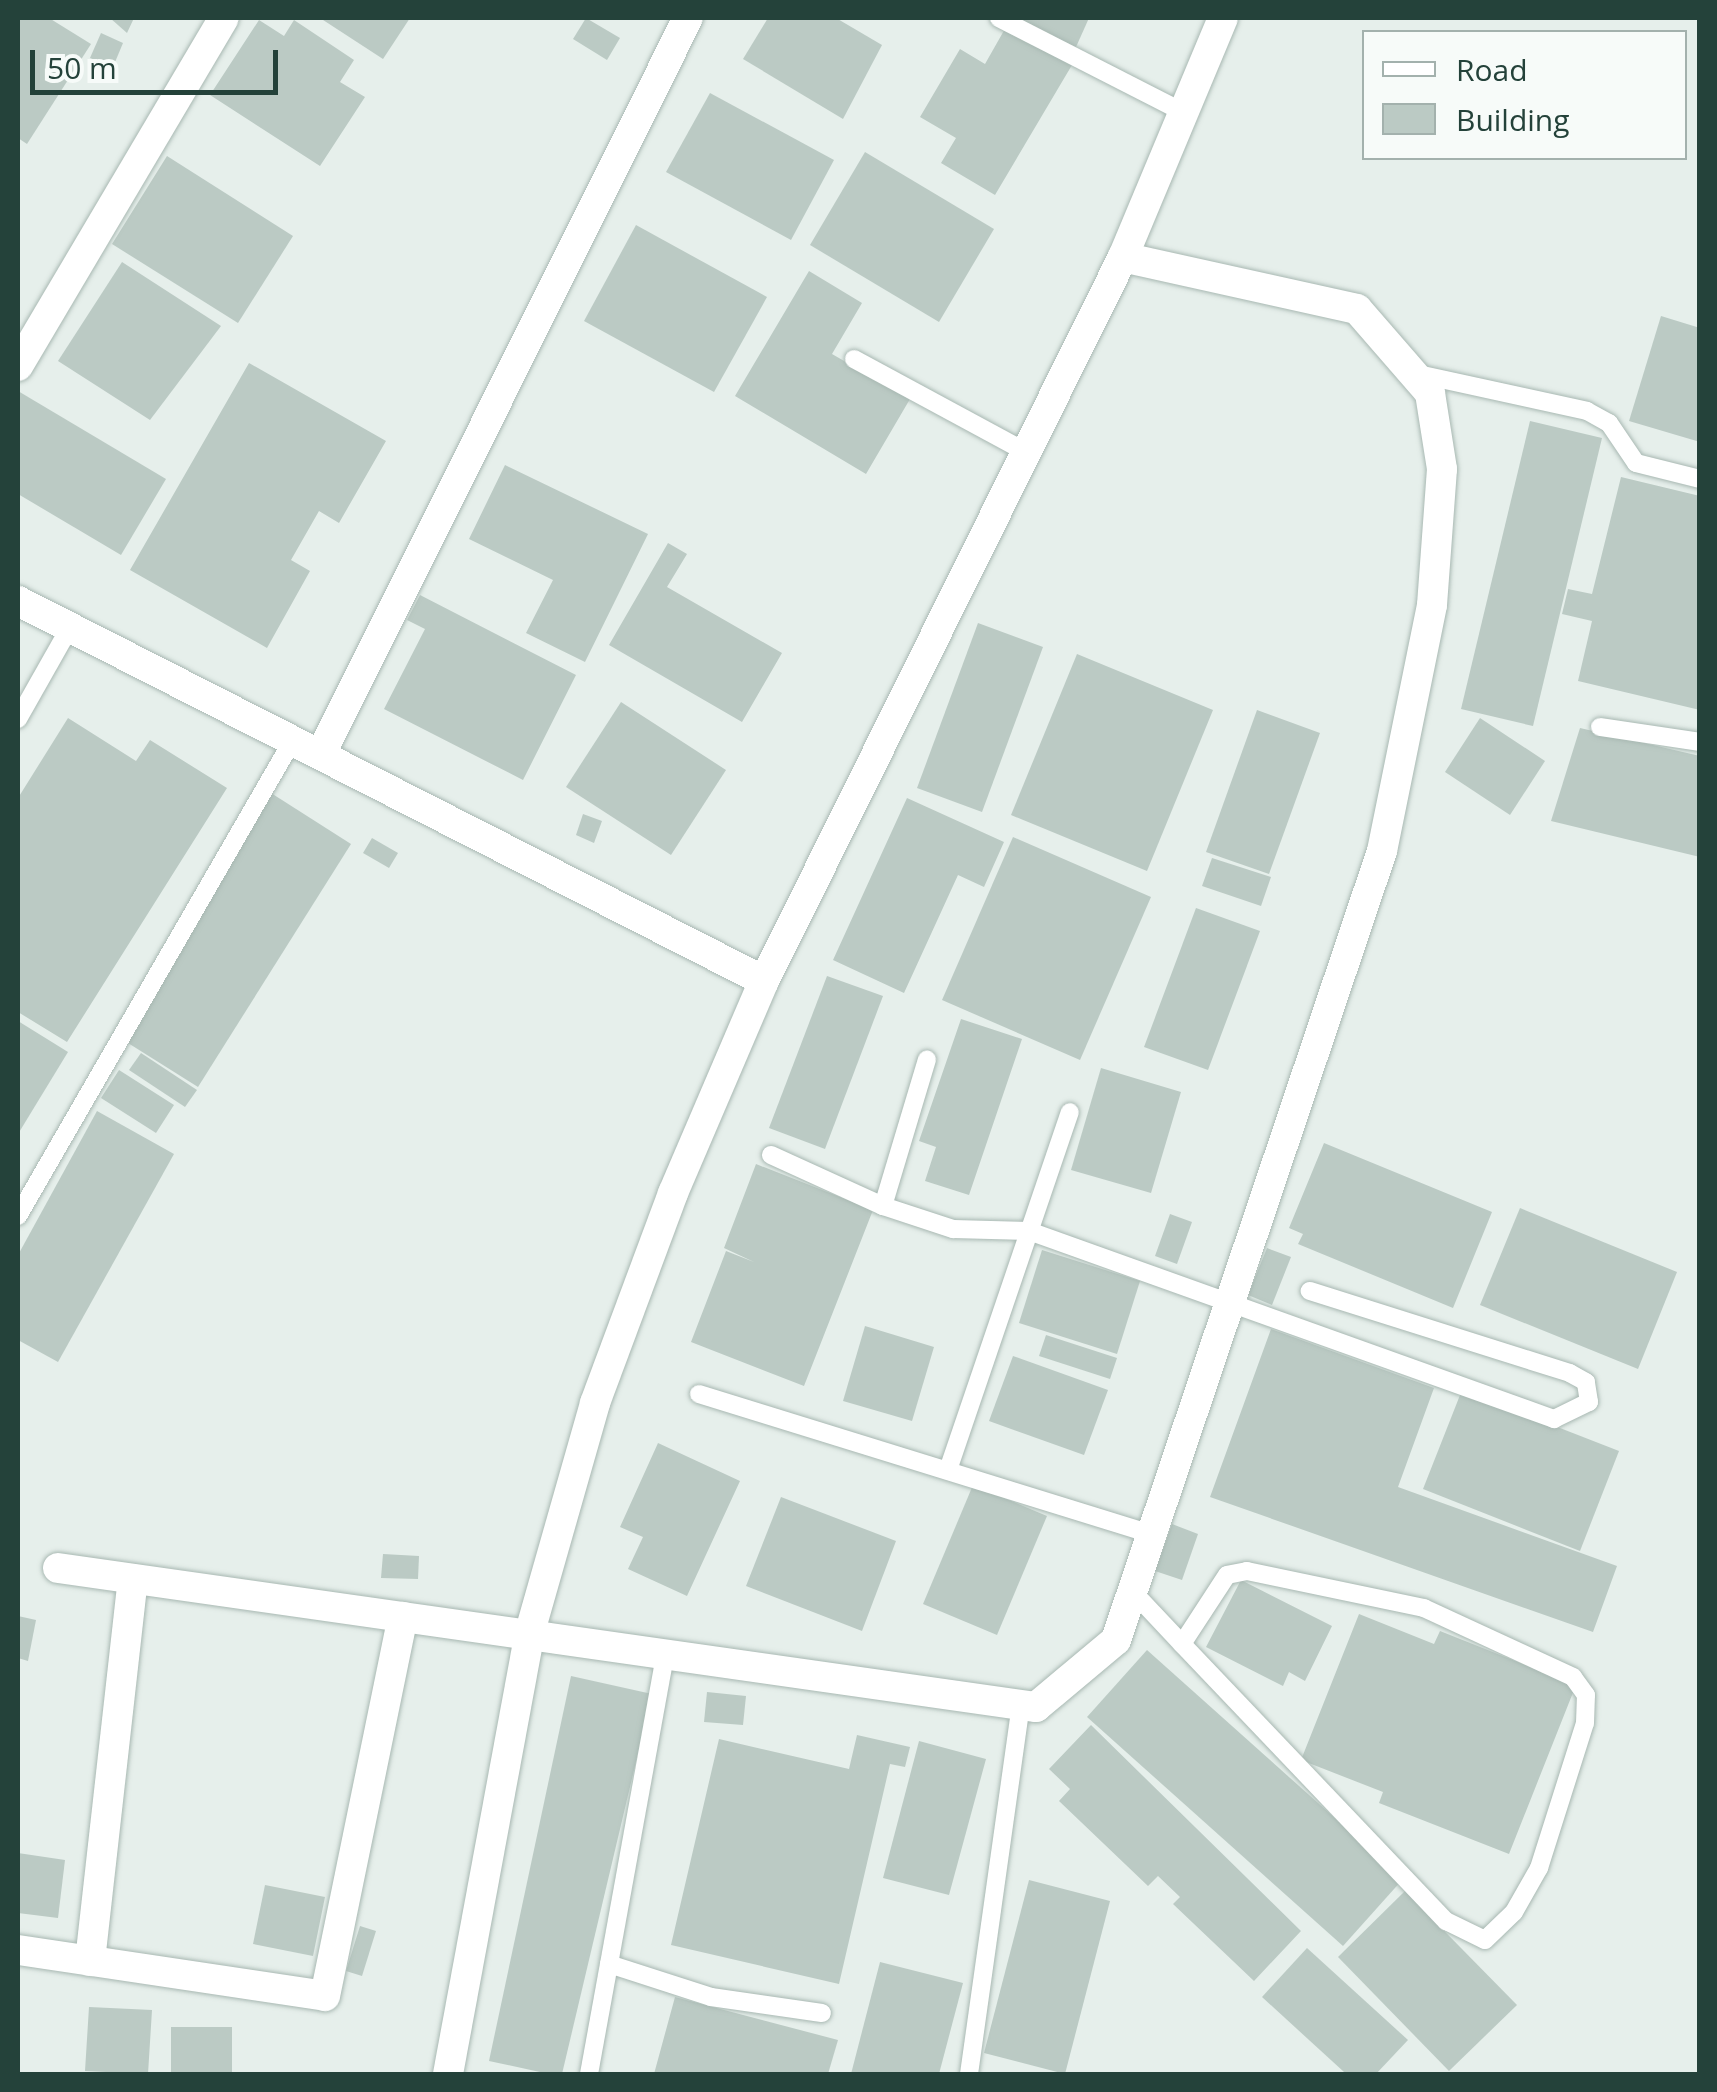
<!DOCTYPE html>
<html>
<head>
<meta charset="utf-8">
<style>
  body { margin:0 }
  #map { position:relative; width:1717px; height:2092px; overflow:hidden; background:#e6efeb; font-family:"Open Sans",sans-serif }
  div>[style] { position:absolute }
  .building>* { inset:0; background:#bbcac4 }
  .roads { filter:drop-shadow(0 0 2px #a8b8b2) drop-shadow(0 0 2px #a8b8b2) }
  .lane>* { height:18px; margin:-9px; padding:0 9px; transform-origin:9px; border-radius:9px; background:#fff }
  .street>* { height:30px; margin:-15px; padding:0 15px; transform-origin:15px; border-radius:15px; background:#fff }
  span { translate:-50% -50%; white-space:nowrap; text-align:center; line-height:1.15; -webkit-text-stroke:8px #f7fbf9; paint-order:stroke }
  .frame { position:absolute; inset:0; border:20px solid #24423a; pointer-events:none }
  .legend { position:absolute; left:1362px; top:30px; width:325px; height:130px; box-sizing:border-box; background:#f7fbf9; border:2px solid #a3b1ad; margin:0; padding:12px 18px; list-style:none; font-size:30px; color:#24423a }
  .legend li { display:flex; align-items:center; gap:20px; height:50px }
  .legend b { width:50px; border:2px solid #a3b1ad }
  .scale { position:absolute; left:30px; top:50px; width:248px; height:45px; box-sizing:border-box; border:5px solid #24423a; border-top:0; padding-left:12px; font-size:30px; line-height:35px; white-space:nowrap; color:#24423a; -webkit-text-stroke:8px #f7fbf9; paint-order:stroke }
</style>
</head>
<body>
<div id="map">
  <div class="building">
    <i style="clip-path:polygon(18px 18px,49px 18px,91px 44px,27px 144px,18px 138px)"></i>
    <i style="clip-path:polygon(110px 18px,134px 18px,127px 33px)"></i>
    <i style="clip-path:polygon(320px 18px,410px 18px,383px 59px)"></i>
    <i style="clip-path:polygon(586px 18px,620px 38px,607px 60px,573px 39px)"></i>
    <i style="clip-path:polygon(768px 18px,836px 18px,882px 45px,843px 119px,743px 59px)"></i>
    <i style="clip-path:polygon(1011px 18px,1089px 18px,1076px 47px)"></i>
    <i style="clip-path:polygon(259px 20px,284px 36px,294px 20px,354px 60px,340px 82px,365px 97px,320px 166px,210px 95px)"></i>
    <i style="clip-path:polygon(1006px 27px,1072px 65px,995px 195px,941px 163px,956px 138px,920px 117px,960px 49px,985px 64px)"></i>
    <i style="clip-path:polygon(101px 33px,123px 43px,113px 67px,90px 58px)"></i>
    <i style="clip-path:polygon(710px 93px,834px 160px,791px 240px,666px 172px)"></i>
    <i style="clip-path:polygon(865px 152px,994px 229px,939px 322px,810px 245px)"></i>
    <i style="clip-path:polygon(167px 156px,293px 236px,238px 323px,112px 244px)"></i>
    <i style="clip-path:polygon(636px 225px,767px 297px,714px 392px,584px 321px)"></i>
    <i style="clip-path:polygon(122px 262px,221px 326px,150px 420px,58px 361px)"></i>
    <i style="clip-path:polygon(809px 271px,862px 303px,832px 354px,910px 399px,866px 474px,735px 396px)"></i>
    <i style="clip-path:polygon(1661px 316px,1700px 328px,1700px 442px,1629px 421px)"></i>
    <i style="clip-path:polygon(249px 363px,386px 441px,339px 523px,319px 511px,291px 560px,310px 571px,267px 648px,130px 570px)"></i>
    <i style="clip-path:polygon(18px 391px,166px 479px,121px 555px,18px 494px)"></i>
    <i style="clip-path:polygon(1530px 421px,1602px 438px,1533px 726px,1461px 709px)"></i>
    <i style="clip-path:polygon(505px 465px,648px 534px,585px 662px,526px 633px,553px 580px,469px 539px)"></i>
    <i style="clip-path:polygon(1621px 477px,1700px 496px,1700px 710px,1578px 681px,1592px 621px,1562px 614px,1568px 589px,1592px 594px)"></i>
    <i style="clip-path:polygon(668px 543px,687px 554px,667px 587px,782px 653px,742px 722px,609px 645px)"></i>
    <i style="clip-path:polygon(420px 595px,576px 675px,523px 780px,384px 709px,425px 629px,407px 620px)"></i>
    <i style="clip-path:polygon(978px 623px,1043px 647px,982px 812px,917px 788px)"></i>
    <i style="clip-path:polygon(1077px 654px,1213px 710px,1147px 871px,1011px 815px)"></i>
    <i style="clip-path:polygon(621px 702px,726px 770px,671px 855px,566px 787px)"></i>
    <i style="clip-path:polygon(1257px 710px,1320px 733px,1269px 874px,1206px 852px)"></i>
    <i style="clip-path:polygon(68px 718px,136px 761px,150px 740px,227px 788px,67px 1042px,18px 1012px,18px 798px)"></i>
    <i style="clip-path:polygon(1480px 718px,1545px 761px,1510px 815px,1445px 772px)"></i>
    <i style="clip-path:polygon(1580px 728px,1700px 756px,1700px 857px,1551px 821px)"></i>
    <i style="clip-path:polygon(271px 793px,351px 844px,198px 1087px,128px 1043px)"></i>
    <i style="clip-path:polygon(907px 798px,1004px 842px,984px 887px,958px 875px,904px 993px,833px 960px)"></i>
    <i style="clip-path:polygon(583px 814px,602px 821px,594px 843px,576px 835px)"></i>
    <i style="clip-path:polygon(1013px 837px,1151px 897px,1080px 1060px,942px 1000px)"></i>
    <i style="clip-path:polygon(372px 838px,398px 853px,389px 868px,363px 853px)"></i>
    <i style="clip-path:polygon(1212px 858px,1271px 877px,1261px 906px,1202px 886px)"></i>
    <i style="clip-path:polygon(1196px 908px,1260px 931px,1208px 1070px,1144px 1047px)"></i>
    <i style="clip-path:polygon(827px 976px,883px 996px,825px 1149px,769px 1128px)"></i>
    <i style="clip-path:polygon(961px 1019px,1022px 1039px,969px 1195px,925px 1181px,936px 1147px,919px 1141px)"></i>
    <i style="clip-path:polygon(18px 1021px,68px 1052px,18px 1134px)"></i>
    <i style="clip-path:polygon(141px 1053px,197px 1090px,185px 1107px,129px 1070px)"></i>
    <i style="clip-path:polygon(1101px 1068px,1181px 1092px,1151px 1193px,1071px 1170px)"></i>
    <i style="clip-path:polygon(119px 1070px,174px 1105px,156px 1133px,101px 1098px)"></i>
    <i style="clip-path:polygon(97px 1111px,174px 1154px,58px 1362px,18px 1340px,18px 1255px)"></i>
    <i style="clip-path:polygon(1324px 1143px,1492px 1212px,1453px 1308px,1298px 1244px,1303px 1234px,1289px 1228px)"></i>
    <i style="clip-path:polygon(756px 1164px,873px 1210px,804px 1386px,691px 1342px,726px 1251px,754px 1262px,724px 1248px)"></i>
    <i style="clip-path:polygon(1520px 1208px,1677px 1272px,1638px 1369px,1480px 1305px)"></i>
    <i style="clip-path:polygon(1170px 1214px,1192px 1222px,1177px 1264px,1155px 1256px)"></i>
    <i style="clip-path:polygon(1267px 1248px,1291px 1257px,1272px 1305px,1248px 1295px)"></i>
    <i style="clip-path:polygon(1042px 1250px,1140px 1281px,1117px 1354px,1019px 1323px)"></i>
    <i style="clip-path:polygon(865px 1326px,934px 1347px,912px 1421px,843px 1401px)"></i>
    <i style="clip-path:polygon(1271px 1329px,1434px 1388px,1398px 1487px,1617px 1566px,1593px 1632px,1210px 1497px)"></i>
    <i style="clip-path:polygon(1046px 1335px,1117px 1358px,1110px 1379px,1039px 1356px)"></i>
    <i style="clip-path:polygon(1013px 1356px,1108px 1390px,1084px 1455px,989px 1421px)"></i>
    <i style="clip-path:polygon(1462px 1390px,1619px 1451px,1580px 1551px,1423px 1489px)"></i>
    <i style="clip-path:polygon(658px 1443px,740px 1481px,687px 1596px,628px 1569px,643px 1537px,620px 1527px)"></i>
    <i style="clip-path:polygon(973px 1485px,1047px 1516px,997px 1635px,923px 1604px)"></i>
    <i style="clip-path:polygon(781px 1497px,896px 1541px,862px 1631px,746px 1586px)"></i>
    <i style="clip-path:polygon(1172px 1524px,1198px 1534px,1182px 1580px,1155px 1571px)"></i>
    <i style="clip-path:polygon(383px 1554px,419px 1556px,418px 1579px,381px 1578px)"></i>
    <i style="clip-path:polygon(1241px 1580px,1332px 1626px,1305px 1681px,1289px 1672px,1283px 1686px,1206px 1647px)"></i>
    <i style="clip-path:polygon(1359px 1614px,1434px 1644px,1440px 1631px,1576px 1685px,1509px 1854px,1379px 1803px,1383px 1792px,1301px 1760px)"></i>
    <i style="clip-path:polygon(18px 1616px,36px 1620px,28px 1661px,18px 1658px)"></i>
    <i style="clip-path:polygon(1147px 1650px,1403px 1879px,1343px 1946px,1087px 1717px)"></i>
    <i style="clip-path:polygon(571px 1676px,652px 1694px,562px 2074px,549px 2074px,489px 2061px)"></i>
    <i style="clip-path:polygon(707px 1692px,746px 1696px,743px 1725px,704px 1722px)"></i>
    <i style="clip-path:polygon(1091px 1725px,1301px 1931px,1254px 1981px,1173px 1904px,1180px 1897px,1158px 1876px,1148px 1886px,1059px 1801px,1070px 1789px,1049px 1769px)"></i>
    <i style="clip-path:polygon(857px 1735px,910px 1747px,905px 1767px,890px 1764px,839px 1984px,671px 1945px,719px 1739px,849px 1769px)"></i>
    <i style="clip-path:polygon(919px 1741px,986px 1759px,949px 1895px,883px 1878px)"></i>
    <i style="clip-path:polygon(18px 1853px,65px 1860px,58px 1918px,18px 1913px)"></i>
    <i style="clip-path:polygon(1029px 1880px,1110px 1901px,1065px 2074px,984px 2053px)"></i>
    <i style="clip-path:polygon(265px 1885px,325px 1897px,313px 1956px,253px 1944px)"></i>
    <i style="clip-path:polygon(1405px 1891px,1517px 2005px,1449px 2071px,1338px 1957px)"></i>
    <i style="clip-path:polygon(360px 1926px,376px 1931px,362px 1976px,346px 1971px)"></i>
    <i style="clip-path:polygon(1307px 1948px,1408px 2040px,1376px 2074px,1344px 2072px,1262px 1997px)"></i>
    <i style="clip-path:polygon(880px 1962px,963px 1983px,939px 2074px,851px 2074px)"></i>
    <i style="clip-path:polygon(675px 1997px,838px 2040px,828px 2074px,654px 2074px)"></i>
    <i style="clip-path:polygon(89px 2007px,152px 2010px,148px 2074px,85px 2071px)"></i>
    <i style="clip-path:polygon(171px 2027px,232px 2027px,232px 2074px,171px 2074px)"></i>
  </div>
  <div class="roads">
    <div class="lane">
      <i style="left:999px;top:18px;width:209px;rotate:27.1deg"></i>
      <i style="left:854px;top:359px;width:196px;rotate:28.4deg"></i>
      <i style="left:1418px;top:374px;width:173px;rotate:12.3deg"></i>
      <i style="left:1587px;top:411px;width:25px;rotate:29deg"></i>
      <i style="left:1609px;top:423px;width:48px;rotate:56deg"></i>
      <i style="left:1636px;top:463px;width:66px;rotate:14deg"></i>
      <i style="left:18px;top:719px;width:106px;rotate:-60.5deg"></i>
      <i style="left:1600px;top:727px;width:101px;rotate:8.5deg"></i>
      <i style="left:771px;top:1155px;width:123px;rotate:24.5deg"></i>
      <i style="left:883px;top:1206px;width:74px;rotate:18.2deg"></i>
      <i style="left:953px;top:1229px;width:76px;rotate:1.5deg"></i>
      <i style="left:1029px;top:1231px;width:558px;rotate:19.7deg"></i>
      <i style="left:1554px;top:1419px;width:39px;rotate:-26deg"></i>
      <i style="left:1589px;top:1402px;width:20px;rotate:-99deg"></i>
      <i style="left:1586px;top:1382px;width:18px;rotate:-151deg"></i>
      <i style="left:1570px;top:1373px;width:273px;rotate:-162.5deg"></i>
      <i style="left:883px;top:1206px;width:153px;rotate:-73.3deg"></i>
      <i style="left:18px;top:1216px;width:552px;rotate:-60deg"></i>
      <i style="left:699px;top:1394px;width:474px;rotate:17.2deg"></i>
      <i style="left:948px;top:1470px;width:378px;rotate:-71.2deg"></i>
      <i style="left:1134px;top:1593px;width:70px;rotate:46.7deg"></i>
      <i style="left:1182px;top:1644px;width:383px;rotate:46.4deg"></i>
      <i style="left:1446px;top:1921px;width:43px;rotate:26deg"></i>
      <i style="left:1485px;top:1940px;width:40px;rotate:-44deg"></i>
      <i style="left:1514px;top:1912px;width:51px;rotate:-60.4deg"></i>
      <i style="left:1539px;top:1868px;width:152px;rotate:-72.4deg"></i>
      <i style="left:1585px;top:1723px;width:28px;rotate:-88deg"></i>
      <i style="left:1586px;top:1695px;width:22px;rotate:-126deg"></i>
      <i style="left:1573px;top:1677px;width:164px;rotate:-155.2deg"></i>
      <i style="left:1424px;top:1608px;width:181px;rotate:-168.2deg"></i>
      <i style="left:1247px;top:1571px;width:20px;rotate:169deg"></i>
      <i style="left:1227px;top:1575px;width:82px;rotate:123.1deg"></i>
      <i style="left:609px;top:1964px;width:107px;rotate:17.9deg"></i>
      <i style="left:711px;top:1997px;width:112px;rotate:8.2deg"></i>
      <i style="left:589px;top:2074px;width:427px;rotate:-79.7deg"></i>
      <i style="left:969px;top:2074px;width:372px;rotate:-82deg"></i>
    </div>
    <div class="street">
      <i style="left:18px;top:366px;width:404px;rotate:-59.4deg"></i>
      <i style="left:18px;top:601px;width:837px;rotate:26.99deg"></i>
      <i style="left:322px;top:752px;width:820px;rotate:-63.5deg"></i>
      <i style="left:58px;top:1568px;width:988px;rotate:8.09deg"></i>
      <i style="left:1036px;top:1707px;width:104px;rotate:-39.9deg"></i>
      <i style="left:1116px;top:1640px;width:833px;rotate:-71.37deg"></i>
      <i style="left:1382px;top:851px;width:251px;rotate:-78.5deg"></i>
      <i style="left:1432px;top:605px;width:136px;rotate:-85.8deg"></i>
      <i style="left:1442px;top:469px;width:77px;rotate:-99deg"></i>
      <i style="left:1430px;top:393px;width:111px;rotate:-131deg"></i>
      <i style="left:1357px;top:309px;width:240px;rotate:-167.5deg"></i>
      <i style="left:18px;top:1950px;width:310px;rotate:8.5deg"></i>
      <i style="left:325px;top:1996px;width:387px;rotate:-78.4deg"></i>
      <i style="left:90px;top:1961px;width:384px;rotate:-83.6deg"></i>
      <i style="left:448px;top:2074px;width:446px;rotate:-79.5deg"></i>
      <i style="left:529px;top:1635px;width:241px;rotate:-74.1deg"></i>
      <i style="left:595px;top:1403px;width:224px;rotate:-69.6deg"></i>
      <i style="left:673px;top:1193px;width:231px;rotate:-66.8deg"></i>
      <i style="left:764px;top:981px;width:808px;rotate:-63.63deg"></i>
      <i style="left:1123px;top:257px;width:259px;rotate:-67.3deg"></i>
    </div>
  </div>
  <div class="frame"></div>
  <ul class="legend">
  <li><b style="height:12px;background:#fff"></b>Road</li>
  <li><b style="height:28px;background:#bbcac4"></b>Building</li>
  </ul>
  <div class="scale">50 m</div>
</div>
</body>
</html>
